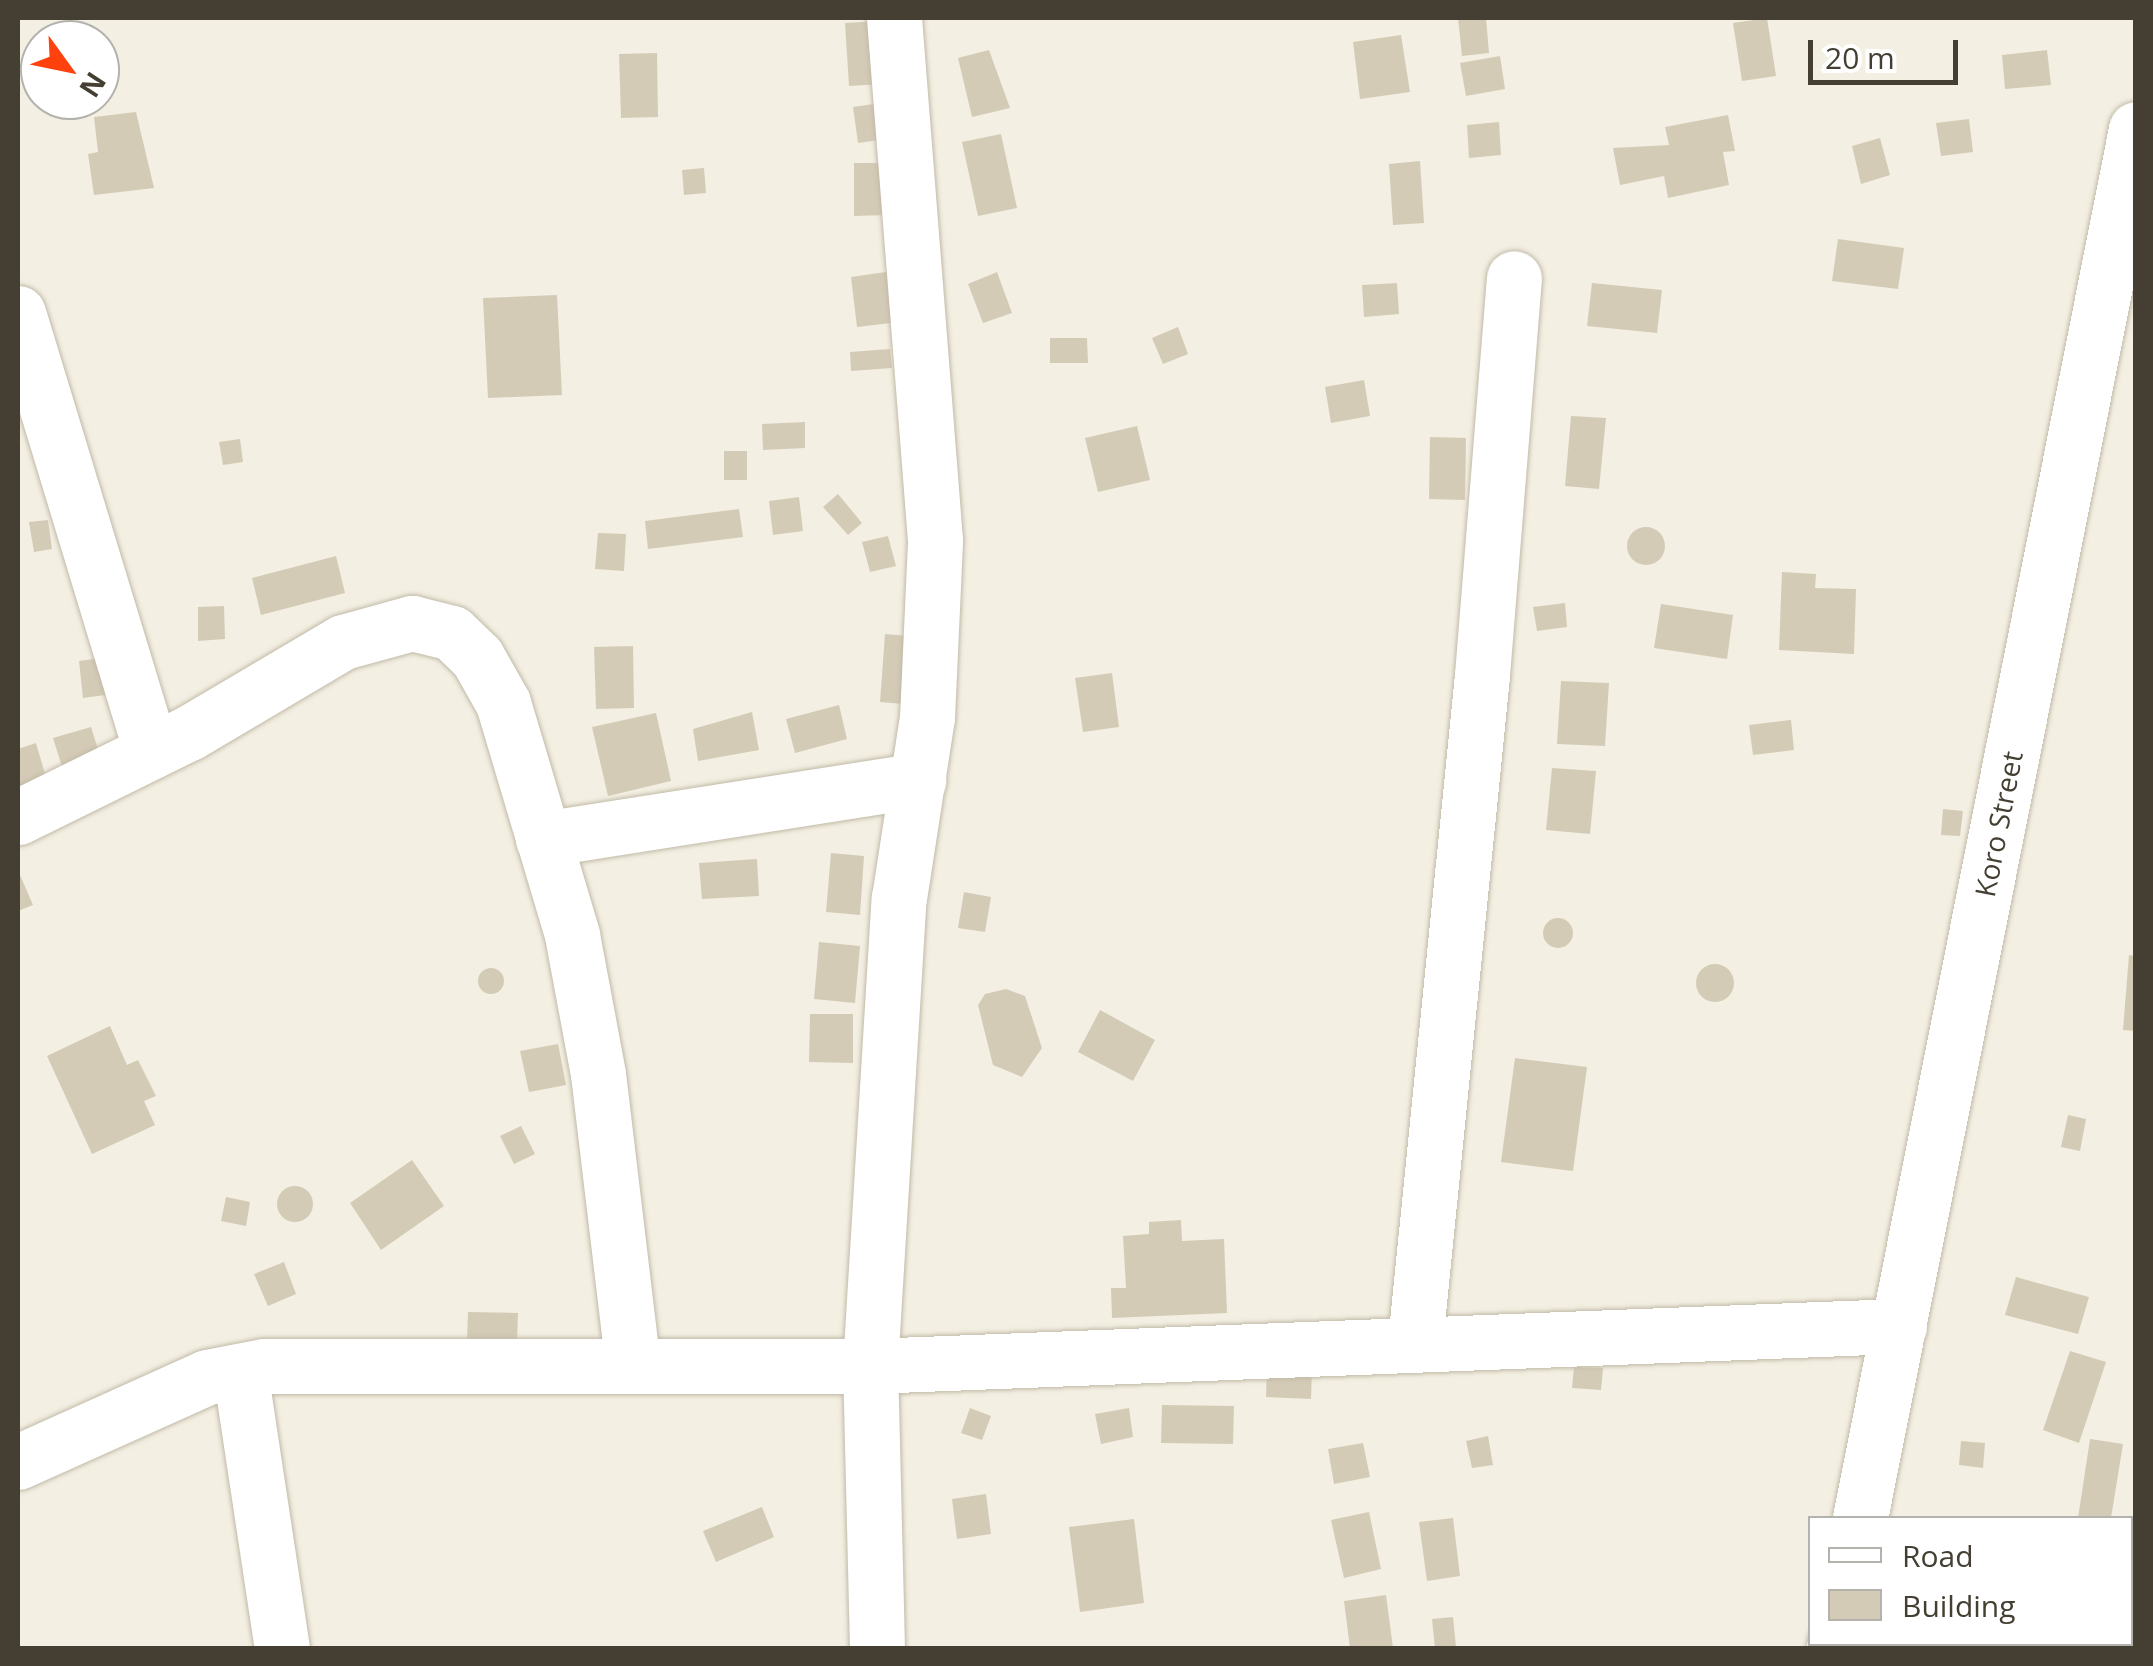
<!DOCTYPE html>
<html>
<head>
<meta charset="utf-8">
<style>
  body { margin:0 }
  #map { position:relative; width:2153px; height:1666px; overflow:hidden; background:#f3efe2; font-family:"Open Sans",sans-serif }
  div>[style] { position:absolute }
  .building>* { inset:0; background:#d4cbb7 }
  .round { border-radius:50% }
  .roads { filter:drop-shadow(0 0 2px #c1baa7) drop-shadow(0 0 2px #c1baa7) }
  .minor>* { height:55px; margin:-27.5px; padding:0 27.5px; transform-origin:27.5px; border-radius:27.5px; background:#fff }
  span { translate:-50% -50%; white-space:nowrap; text-align:center; line-height:1.15; -webkit-text-stroke:10px #fff; paint-order:stroke }
  .street-label { font-size:28px; color:#443f32 }
  .frame { position:absolute; inset:0; border:20px solid #443f32; pointer-events:none }
  .legend { position:absolute; left:1808px; top:1516px; width:325px; height:130px; box-sizing:border-box; background:#fff; border:2px solid #b4b2ad; margin:0; padding:12px 18px; list-style:none; font-size:30px; color:#443f32 }
  .legend li { display:flex; align-items:center; gap:20px; height:50px }
  .legend b { width:50px; border:2px solid #b4b2ad }
  .north { position:absolute; left:20px; top:20px; width:100px; height:100px; box-sizing:border-box; background:#fff; border:2px solid #b4b2ad; border-radius:50%; rotate:123deg; font-size:28px; font-weight:700; line-height:40px; text-align:center; color:#443f32 }
  .north::after { content:''; display:block; margin:auto; width:35px; height:45px; background:#ff410d; clip-path:polygon(50% 0,100% 100%,50% 72%,0 100%) }
  .scale { position:absolute; left:1808px; top:40px; width:150px; height:45px; box-sizing:border-box; border:5px solid #443f32; border-top:0; padding-left:12px; font-size:30px; line-height:35px; white-space:nowrap; color:#443f32; -webkit-text-stroke:8px #fff; paint-order:stroke }
</style>
</head>
<body>
<div id="map">
  <div class="building">
    <i style="clip-path:polygon(1458px 18px,1486px 18px,1489px 53px,1462px 56px)"></i>
    <i style="clip-path:polygon(1767px 18px,1776px 76px,1742px 81px,1733px 23px)"></i>
    <i style="clip-path:polygon(879px 21px,882px 84px,849px 86px,845px 23px)"></i>
    <i style="clip-path:polygon(1401px 35px,1410px 92px,1360px 99px,1353px 42px)"></i>
    <i style="clip-path:polygon(989px 50px,1010px 108px,972px 117px,958px 58px)"></i>
    <i style="clip-path:polygon(2047px 50px,2051px 85px,2005px 89px,2002px 55px)"></i>
    <i style="clip-path:polygon(657px 53px,658px 117px,621px 118px,619px 54px)"></i>
    <i style="clip-path:polygon(1500px 56px,1505px 89px,1466px 96px,1460px 63px)"></i>
    <i style="clip-path:polygon(881px 103px,886px 139px,858px 143px,853px 107px)"></i>
    <i style="clip-path:polygon(136px 112px,154px 188px,94px 195px,88px 154px,98px 152px,94px 117px)"></i>
    <i style="clip-path:polygon(1728px 115px,1735px 151px,1723px 152px,1729px 185px,1668px 198px,1664px 176px,1620px 185px,1613px 148px,1669px 145px,1665px 127px)"></i>
    <i style="clip-path:polygon(1969px 119px,1973px 152px,1941px 156px,1936px 123px)"></i>
    <i style="clip-path:polygon(1499px 122px,1501px 155px,1469px 158px,1467px 125px)"></i>
    <i style="clip-path:polygon(1001px 134px,1017px 208px,978px 216px,962px 142px)"></i>
    <i style="clip-path:polygon(1880px 138px,1890px 175px,1861px 184px,1852px 146px)"></i>
    <i style="clip-path:polygon(1420px 161px,1424px 223px,1393px 225px,1389px 164px)"></i>
    <i style="clip-path:polygon(854px 163px,888px 163px,887px 215px,854px 216px)"></i>
    <i style="clip-path:polygon(704px 168px,706px 193px,684px 195px,682px 170px)"></i>
    <i style="clip-path:polygon(1838px 239px,1904px 248px,1898px 289px,1832px 281px)"></i>
    <i style="clip-path:polygon(893px 271px,899px 322px,857px 327px,851px 277px)"></i>
    <i style="clip-path:polygon(997px 272px,1012px 313px,983px 323px,968px 284px)"></i>
    <i style="clip-path:polygon(1397px 283px,1399px 314px,1364px 317px,1362px 285px)"></i>
    <i style="clip-path:polygon(1592px 283px,1662px 290px,1657px 333px,1587px 326px)"></i>
    <i style="clip-path:polygon(557px 295px,562px 395px,488px 398px,483px 298px)"></i>
    <i style="clip-path:polygon(1178px 327px,1188px 354px,1163px 364px,1152px 338px)"></i>
    <i style="clip-path:polygon(1050px 338px,1087px 338px,1088px 363px,1050px 363px)"></i>
    <i style="clip-path:polygon(890px 349px,892px 368px,851px 371px,850px 352px)"></i>
    <i style="clip-path:polygon(1364px 380px,1370px 416px,1331px 423px,1325px 387px)"></i>
    <i style="clip-path:polygon(1571px 416px,1606px 418px,1599px 489px,1565px 486px)"></i>
    <i style="clip-path:polygon(805px 422px,805px 448px,763px 450px,762px 424px)"></i>
    <i style="clip-path:polygon(1137px 426px,1150px 480px,1098px 492px,1085px 438px)"></i>
    <i style="clip-path:polygon(1430px 437px,1466px 438px,1465px 500px,1429px 499px)"></i>
    <i style="clip-path:polygon(240px 439px,243px 462px,223px 465px,219px 442px)"></i>
    <i style="clip-path:polygon(724px 451px,747px 451px,747px 480px,724px 480px)"></i>
    <i style="clip-path:polygon(838px 494px,862px 523px,848px 535px,823px 507px)"></i>
    <i style="clip-path:polygon(799px 497px,803px 531px,773px 535px,769px 501px)"></i>
    <i style="clip-path:polygon(739px 509px,743px 537px,648px 549px,645px 521px)"></i>
    <i style="clip-path:polygon(48px 520px,52px 549px,34px 552px,29px 522px)"></i>
    <i class="round" style="left:1627px;top:527px;width:38px;height:38px"></i>
    <i style="clip-path:polygon(598px 533px,626px 534px,624px 571px,595px 569px)"></i>
    <i style="clip-path:polygon(888px 536px,896px 566px,870px 572px,862px 542px)"></i>
    <i style="clip-path:polygon(336px 556px,345px 593px,261px 615px,252px 578px)"></i>
    <i style="clip-path:polygon(1782px 572px,1816px 574px,1815px 588px,1856px 589px,1854px 654px,1779px 650px)"></i>
    <i style="clip-path:polygon(1565px 603px,1567px 627px,1537px 631px,1533px 607px)"></i>
    <i style="clip-path:polygon(1661px 604px,1733px 615px,1727px 659px,1654px 648px)"></i>
    <i style="clip-path:polygon(224px 606px,225px 639px,198px 641px,198px 607px)"></i>
    <i style="clip-path:polygon(885px 634px,908px 636px,904px 704px,880px 702px)"></i>
    <i style="clip-path:polygon(633px 646px,634px 708px,596px 709px,594px 647px)"></i>
    <i style="clip-path:polygon(115px 656px,120px 693px,83px 698px,79px 661px)"></i>
    <i style="clip-path:polygon(1112px 673px,1119px 727px,1083px 732px,1075px 678px)"></i>
    <i style="clip-path:polygon(1561px 681px,1609px 683px,1605px 746px,1557px 744px)"></i>
    <i style="clip-path:polygon(839px 705px,847px 739px,795px 753px,786px 719px)"></i>
    <i style="clip-path:polygon(752px 712px,759px 750px,698px 761px,693px 729px)"></i>
    <i style="clip-path:polygon(656px 713px,671px 781px,608px 796px,592px 727px)"></i>
    <i style="clip-path:polygon(1791px 720px,1794px 750px,1753px 755px,1749px 725px)"></i>
    <i style="clip-path:polygon(91px 727px,101px 759px,63px 770px,53px 738px)"></i>
    <i style="clip-path:polygon(36px 743px,48px 784px,18px 793px,18px 749px)"></i>
    <i style="clip-path:polygon(1552px 768px,1596px 771px,1590px 834px,1546px 830px)"></i>
    <i style="clip-path:polygon(1943px 809px,1963px 811px,1960px 836px,1941px 835px)"></i>
    <i style="clip-path:polygon(831px 853px,864px 856px,860px 915px,826px 912px)"></i>
    <i style="clip-path:polygon(757px 859px,759px 896px,702px 899px,699px 863px)"></i>
    <i style="clip-path:polygon(20px 875px,33px 905px,18px 911px,18px 876px)"></i>
    <i style="clip-path:polygon(964px 892px,991px 897px,985px 932px,958px 928px)"></i>
    <i class="round" style="left:1543px;top:918px;width:30px;height:30px"></i>
    <i style="clip-path:polygon(819px 942px,860px 946px,855px 1003px,814px 999px)"></i>
    <i style="clip-path:polygon(2129px 955px,2136px 956px,2136px 1031px,2123px 1030px)"></i>
    <i class="round" style="left:1696px;top:964px;width:38px;height:38px"></i>
    <i class="round" style="left:478px;top:968px;width:26px;height:26px"></i>
    <i style="clip-path:polygon(1006px 989px,1025px 996px,1042px 1048px,1022px 1077px,993px 1065px,978px 1005px,985px 994px)"></i>
    <i style="clip-path:polygon(1100px 1010px,1155px 1040px,1133px 1081px,1078px 1052px)"></i>
    <i style="clip-path:polygon(810px 1014px,853px 1014px,853px 1063px,809px 1062px)"></i>
    <i style="clip-path:polygon(110px 1026px,127px 1065px,138px 1060px,156px 1096px,144px 1101px,155px 1125px,92px 1154px,47px 1056px)"></i>
    <i style="clip-path:polygon(558px 1044px,566px 1085px,529px 1092px,520px 1051px)"></i>
    <i style="clip-path:polygon(1515px 1058px,1587px 1067px,1573px 1171px,1501px 1162px)"></i>
    <i style="clip-path:polygon(2068px 1115px,2086px 1119px,2080px 1151px,2061px 1147px)"></i>
    <i style="clip-path:polygon(521px 1126px,535px 1154px,514px 1164px,500px 1136px)"></i>
    <i style="clip-path:polygon(412px 1160px,444px 1206px,381px 1250px,350px 1203px)"></i>
    <i class="round" style="left:277px;top:1186px;width:36px;height:36px"></i>
    <i style="clip-path:polygon(226px 1197px,250px 1202px,246px 1226px,221px 1221px)"></i>
    <i style="clip-path:polygon(1181px 1220px,1182px 1241px,1224px 1239px,1227px 1313px,1112px 1318px,1111px 1288px,1126px 1288px,1123px 1236px,1149px 1234px,1149px 1222px)"></i>
    <i style="clip-path:polygon(284px 1262px,296px 1294px,268px 1306px,254px 1274px)"></i>
    <i style="clip-path:polygon(2016px 1277px,2089px 1297px,2078px 1334px,2005px 1315px)"></i>
    <i style="clip-path:polygon(468px 1312px,518px 1313px,517px 1342px,467px 1341px)"></i>
    <i style="clip-path:polygon(2070px 1351px,2106px 1362px,2079px 1443px,2043px 1430px)"></i>
    <i style="clip-path:polygon(1267px 1366px,1312px 1368px,1311px 1399px,1266px 1397px)"></i>
    <i style="clip-path:polygon(1574px 1367px,1603px 1368px,1601px 1390px,1572px 1388px)"></i>
    <i style="clip-path:polygon(1162px 1405px,1234px 1406px,1233px 1444px,1161px 1443px)"></i>
    <i style="clip-path:polygon(970px 1408px,991px 1416px,982px 1440px,961px 1433px)"></i>
    <i style="clip-path:polygon(1129px 1408px,1133px 1437px,1101px 1444px,1095px 1414px)"></i>
    <i style="clip-path:polygon(1488px 1436px,1493px 1465px,1472px 1468px,1466px 1441px)"></i>
    <i style="clip-path:polygon(2090px 1439px,2123px 1444px,2111px 1518px,2078px 1518px)"></i>
    <i style="clip-path:polygon(1961px 1441px,1985px 1443px,1983px 1468px,1959px 1465px)"></i>
    <i style="clip-path:polygon(1363px 1443px,1370px 1477px,1334px 1484px,1328px 1449px)"></i>
    <i style="clip-path:polygon(986px 1494px,991px 1534px,957px 1539px,952px 1499px)"></i>
    <i style="clip-path:polygon(762px 1507px,774px 1537px,716px 1562px,703px 1531px)"></i>
    <i style="clip-path:polygon(1369px 1512px,1381px 1569px,1344px 1578px,1331px 1520px)"></i>
    <i style="clip-path:polygon(1453px 1518px,1460px 1576px,1427px 1581px,1419px 1522px)"></i>
    <i style="clip-path:polygon(1134px 1519px,1144px 1603px,1080px 1612px,1069px 1527px)"></i>
    <i style="clip-path:polygon(1386px 1595px,1393px 1648px,1350px 1648px,1344px 1601px)"></i>
    <i style="clip-path:polygon(1453px 1617px,1456px 1647px,1435px 1648px,1432px 1619px)"></i>
  </div>
  <div class="roads">
    <div class="minor">
      <i style="left:18px;top:313px;width:458px;rotate:73.1deg"></i>
      <i style="left:18px;top:817px;width:191px;rotate:-26.2deg"></i>
      <i style="left:189px;top:733px;width:179px;rotate:-30.6deg"></i>
      <i style="left:343px;top:642px;width:72px;rotate:-15.4deg"></i>
      <i style="left:412px;top:623px;width:41px;rotate:14deg"></i>
      <i style="left:452px;top:633px;width:35px;rotate:44deg"></i>
      <i style="left:477px;top:657px;width:53px;rotate:60.5deg"></i>
      <i style="left:503px;top:703px;width:242px;rotate:73.4deg"></i>
      <i style="left:572px;top:935px;width:141px;rotate:79.4deg"></i>
      <i style="left:598px;top:1074px;width:294px;rotate:83.2deg"></i>
      <i style="left:543px;top:839px;width:380px;rotate:-8.9deg"></i>
      <i style="left:1415px;top:1342px;width:670px;rotate:-84.26deg"></i>
      <i style="left:1482px;top:675px;width:398px;rotate:-85.4deg"></i>
      <i style="left:240px;top:1371px;width:280px;rotate:81.4deg"></i>
      <i style="left:18px;top:1462px;width:207px;rotate:-24.2deg"></i>
      <i style="left:207px;top:1377px;width:58px;rotate:-10.9deg"></i>
      <i style="left:264px;top:1366px;width:606px"></i>
      <i style="left:870px;top:1366px;width:1030px;rotate:-2.23deg"></i>
      <i style="left:1860px;top:1518px;width:1416px;rotate:-78.76deg"></i>
      <i style="left:877px;top:1648px;width:282px;rotate:-91.4deg"></i>
      <i style="left:870px;top:1366px;width:469px;rotate:-86.5deg"></i>
      <i style="left:899px;top:898px;width:182px;rotate:-81.2deg"></i>
      <i style="left:927px;top:718px;width:178px;rotate:-87.4deg"></i>
      <i style="left:935px;top:540px;width:524px;rotate:-94.49deg"></i>
      <i style="left:1834px;top:1648px;width:4px;rotate:-76deg"></i>
    </div>
  </div>
  <div class="street-label">
    <span style="left:1998px;top:824px;rotate:-79deg">Koro Street</span>
  </div>
  <div class="frame"></div>
  <ul class="legend">
  <li><b style="height:12px;background:#fff"></b>Road</li>
  <li><b style="height:28px;background:#d4cbb7"></b>Building</li>
  </ul>
  <div class="north">N</div>
  <div class="scale">20 m</div>
</div>
</body>
</html>
